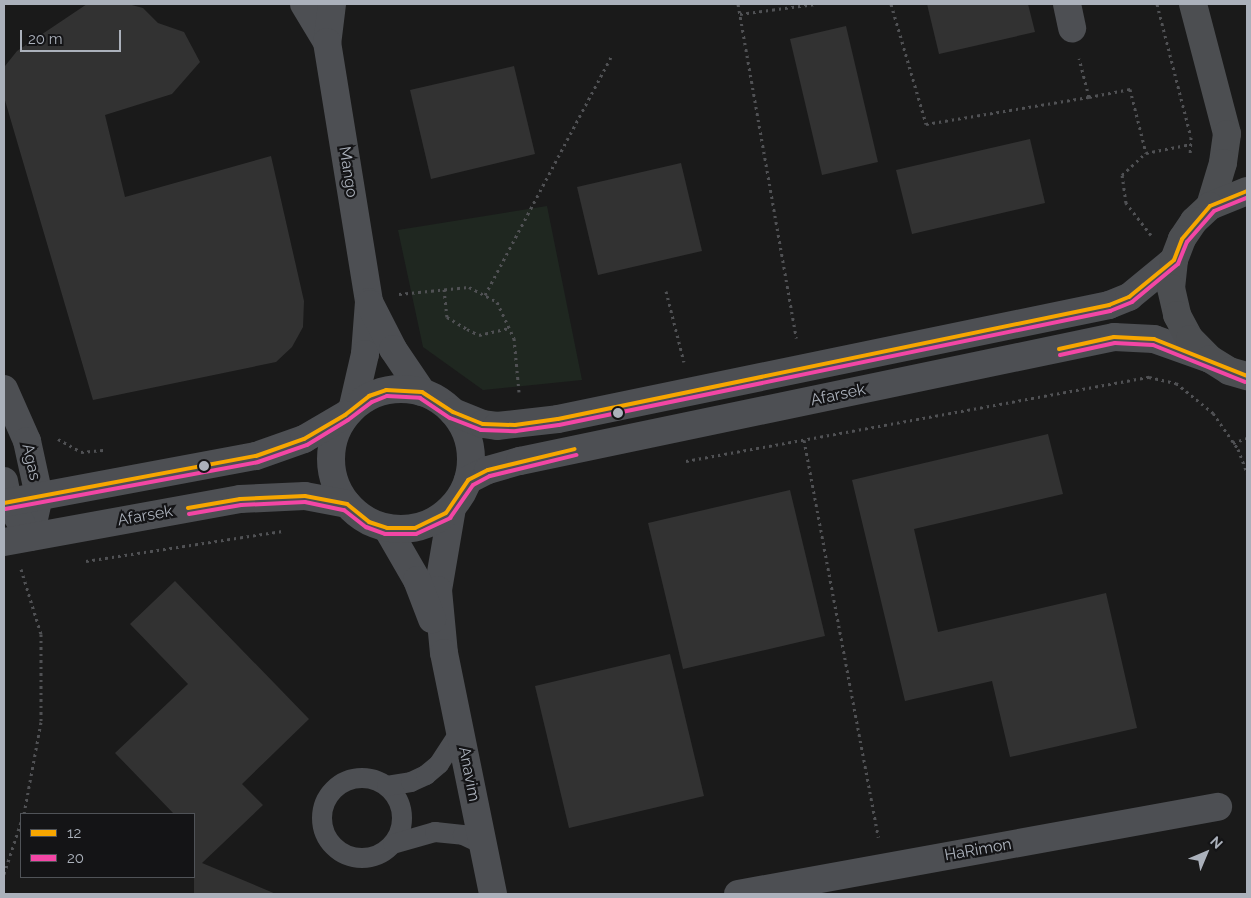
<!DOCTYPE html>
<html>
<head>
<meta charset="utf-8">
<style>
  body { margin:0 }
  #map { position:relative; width:1251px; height:898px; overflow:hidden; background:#1a1a1a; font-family:Raleway,sans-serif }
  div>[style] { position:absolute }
  .green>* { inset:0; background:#1f2720 }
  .building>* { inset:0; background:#323232 }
  .path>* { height:3px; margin-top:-1.5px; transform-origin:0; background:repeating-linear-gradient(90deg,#505154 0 2.5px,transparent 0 6.5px) }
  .service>* { height:20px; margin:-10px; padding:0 10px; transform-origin:10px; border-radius:10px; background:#4d4f53 }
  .service>.ring { margin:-10px; padding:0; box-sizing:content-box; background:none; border:20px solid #4d4f53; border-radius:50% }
  .minor>* { height:28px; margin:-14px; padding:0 14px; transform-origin:14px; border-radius:14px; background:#4d4f53 }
  .tertiary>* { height:28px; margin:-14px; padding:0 14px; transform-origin:14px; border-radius:14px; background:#4d4f53 }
  .tertiary>.ring { margin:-14px; padding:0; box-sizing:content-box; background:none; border:28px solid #4d4f53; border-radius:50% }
  .secondary>* { height:28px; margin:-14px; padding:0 14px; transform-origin:14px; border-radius:14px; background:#4c4e51 }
  .bus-1>* { height:4px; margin:-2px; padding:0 2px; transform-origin:2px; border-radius:2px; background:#f7a600 }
  .bus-2>* { height:4px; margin:-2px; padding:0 2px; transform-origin:2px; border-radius:2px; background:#f346a5 }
  .dots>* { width:14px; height:14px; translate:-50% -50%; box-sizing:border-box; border:2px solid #141416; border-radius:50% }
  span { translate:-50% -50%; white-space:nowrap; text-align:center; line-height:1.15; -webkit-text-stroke:4.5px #141416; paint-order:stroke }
  .street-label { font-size:16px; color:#abb1bb }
  .frame { position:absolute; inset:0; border:5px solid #abb1bb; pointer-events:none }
  .legend { position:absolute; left:20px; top:813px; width:175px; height:65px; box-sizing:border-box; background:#141416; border:1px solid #505358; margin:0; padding:6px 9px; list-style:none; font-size:15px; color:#abb1bb }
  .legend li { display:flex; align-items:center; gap:10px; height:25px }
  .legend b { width:25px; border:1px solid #505358 }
  .north { position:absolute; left:1181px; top:828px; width:50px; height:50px; -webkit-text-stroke:4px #141416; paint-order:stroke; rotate:45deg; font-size:14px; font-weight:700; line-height:20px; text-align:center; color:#abb1bb }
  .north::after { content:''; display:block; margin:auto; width:18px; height:22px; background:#abb1bb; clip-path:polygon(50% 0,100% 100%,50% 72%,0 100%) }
  .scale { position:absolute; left:20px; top:30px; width:101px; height:22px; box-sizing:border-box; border:2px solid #abb1bb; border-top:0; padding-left:6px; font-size:15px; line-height:18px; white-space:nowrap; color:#abb1bb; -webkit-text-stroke:4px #141416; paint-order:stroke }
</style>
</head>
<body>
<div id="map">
  <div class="green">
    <i style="clip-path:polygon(547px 206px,582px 380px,483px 390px,423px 347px,398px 230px)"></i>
  </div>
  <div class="building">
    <i style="clip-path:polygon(87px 4px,128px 4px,143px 8px,158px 23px,184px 32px,200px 62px,172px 94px,105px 115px,125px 197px,271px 156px,304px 301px,303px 327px,292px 347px,276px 362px,93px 400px,4px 97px,5px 66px,17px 51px)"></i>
    <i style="clip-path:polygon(927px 4px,1028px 4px,1035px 32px,939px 54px)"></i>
    <i style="clip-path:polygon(846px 26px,878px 162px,822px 175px,790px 39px)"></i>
    <i style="clip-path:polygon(514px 66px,535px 154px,431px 179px,410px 90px)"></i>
    <i style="clip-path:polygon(1030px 139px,1045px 203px,912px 234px,896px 170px)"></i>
    <i style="clip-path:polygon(681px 163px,702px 251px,598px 275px,577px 187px)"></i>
    <i style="clip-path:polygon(1048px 434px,1063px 494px,914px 529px,938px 632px,1106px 593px,1137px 728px,1010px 757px,992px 681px,905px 701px,852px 480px)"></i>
    <i style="clip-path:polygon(790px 490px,825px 636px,683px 669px,648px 523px)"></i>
    <i style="clip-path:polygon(175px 581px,309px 719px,242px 784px,263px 805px,202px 863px,276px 894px,194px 894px,194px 814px,174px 814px,115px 753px,188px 684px,130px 624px)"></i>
    <i style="clip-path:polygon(670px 654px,704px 796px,569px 828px,535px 686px)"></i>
  </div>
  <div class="path">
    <i style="left:738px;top:4px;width:339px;rotate:80.1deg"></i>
    <i style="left:891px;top:4px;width:125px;rotate:73.7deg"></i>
    <i style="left:926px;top:124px;width:165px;rotate:-9.4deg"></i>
    <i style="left:1089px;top:97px;width:40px;rotate:-104.4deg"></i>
    <i style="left:1157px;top:4px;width:137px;rotate:75.7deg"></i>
    <i style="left:1191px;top:137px;width:18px;rotate:93deg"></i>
    <i style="left:740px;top:14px;width:76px;rotate:-7.6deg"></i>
    <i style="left:1089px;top:97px;width:42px;rotate:-11deg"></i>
    <i style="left:1130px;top:89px;width:66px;rotate:76deg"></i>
    <i style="left:1151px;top:235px;width:41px;rotate:-128deg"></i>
    <i style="left:1126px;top:203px;width:28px;rotate:-98deg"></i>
    <i style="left:1122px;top:175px;width:33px;rotate:-43deg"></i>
    <i style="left:1146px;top:153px;width:46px;rotate:-11.3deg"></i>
    <i style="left:444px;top:289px;width:28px;rotate:84deg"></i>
    <i style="left:447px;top:317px;width:23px;rotate:31deg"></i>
    <i style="left:467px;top:329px;width:13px;rotate:27deg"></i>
    <i style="left:479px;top:335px;width:31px;rotate:-13deg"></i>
    <i style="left:666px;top:291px;width:73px;rotate:75.8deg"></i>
    <i style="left:399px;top:294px;width:70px;rotate:-5.7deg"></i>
    <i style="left:469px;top:287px;width:32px;rotate:28deg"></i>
    <i style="left:497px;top:302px;width:40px;rotate:65deg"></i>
    <i style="left:514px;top:338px;width:54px;rotate:84.7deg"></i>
    <i style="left:485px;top:295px;width:269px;rotate:-62.1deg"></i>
    <i style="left:58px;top:439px;width:26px;rotate:29deg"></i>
    <i style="left:81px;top:452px;width:25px;rotate:-5deg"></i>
    <i style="left:804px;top:440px;width:404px;rotate:79.4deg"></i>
    <i style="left:1233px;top:443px;width:15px;rotate:-20deg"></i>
    <i style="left:686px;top:461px;width:471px;rotate:-10.3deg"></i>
    <i style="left:1149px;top:377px;width:28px;rotate:13deg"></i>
    <i style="left:1176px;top:383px;width:48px;rotate:39deg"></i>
    <i style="left:1213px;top:413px;width:44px;rotate:55.2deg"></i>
    <i style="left:1238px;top:449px;width:26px;rotate:69deg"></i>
    <i style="left:86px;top:561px;width:199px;rotate:-8.7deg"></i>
    <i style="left:21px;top:569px;width:68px;rotate:72.9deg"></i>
    <i style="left:41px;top:634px;width:88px;rotate:90deg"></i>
    <i style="left:41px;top:722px;width:94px;rotate:100.5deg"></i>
    <i style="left:4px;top:874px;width:55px;rotate:-71.9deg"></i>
  </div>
  <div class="service">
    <i class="ring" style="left:322px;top:778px;width:60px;height:60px"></i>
    <i style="left:387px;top:786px;width:24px;rotate:-9deg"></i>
    <i style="left:411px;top:782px;width:17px;rotate:-25deg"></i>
    <i style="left:426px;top:775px;width:17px;rotate:-40deg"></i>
    <i style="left:439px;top:764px;width:38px;rotate:-57deg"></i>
    <i style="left:393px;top:844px;width:44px;rotate:-15.9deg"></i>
    <i style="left:435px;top:832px;width:28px;rotate:6deg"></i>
    <i style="left:463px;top:835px;width:21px;rotate:25deg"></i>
  </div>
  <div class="minor">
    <i style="left:304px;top:4px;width:44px;rotate:58.8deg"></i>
    <i style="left:332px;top:4px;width:38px;rotate:97deg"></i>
    <i style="left:327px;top:42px;width:263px;rotate:80.8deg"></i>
    <i style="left:369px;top:302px;width:52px;rotate:94.4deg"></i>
    <i style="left:365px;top:354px;width:53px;rotate:103deg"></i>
    <i style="left:1067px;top:4px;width:25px;rotate:78deg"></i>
    <i style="left:370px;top:304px;width:51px;rotate:62.9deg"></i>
    <i style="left:393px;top:349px;width:52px;rotate:56deg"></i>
    <i style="left:4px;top:389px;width:57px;rotate:66.1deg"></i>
    <i style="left:27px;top:441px;width:56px;rotate:77.7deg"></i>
    <i style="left:39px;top:496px;width:42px;rotate:102.4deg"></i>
    <i style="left:4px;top:481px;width:21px;rotate:79deg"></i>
    <i style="left:8px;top:502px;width:25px;rotate:58deg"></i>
    <i style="left:452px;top:508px;width:83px;rotate:99.7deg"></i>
    <i style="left:438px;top:590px;width:63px;rotate:84.6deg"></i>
    <i style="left:444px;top:653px;width:246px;rotate:78.5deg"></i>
    <i style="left:387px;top:528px;width:60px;rotate:60deg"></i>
    <i style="left:417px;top:580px;width:42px;rotate:69deg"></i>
    <i style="left:738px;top:894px;width:488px;rotate:-10.3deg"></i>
  </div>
  <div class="tertiary">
    <i class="ring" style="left:331px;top:389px;width:112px;height:112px"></i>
    <i style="left:453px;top:412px;width:32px;rotate:22deg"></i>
    <i style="left:483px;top:424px;width:14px;rotate:8deg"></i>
    <i style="left:497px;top:426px;width:61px;rotate:-6.5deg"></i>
    <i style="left:558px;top:419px;width:563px;rotate:-11.69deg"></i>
    <i style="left:1109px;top:305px;width:22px;rotate:-22deg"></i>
    <i style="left:1129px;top:297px;width:58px;rotate:-39.4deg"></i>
    <i style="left:468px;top:480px;width:22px;rotate:-27deg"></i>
    <i style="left:488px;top:470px;width:33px;rotate:-16deg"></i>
    <i style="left:520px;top:461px;width:607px;rotate:-11.79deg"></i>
    <i style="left:1114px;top:337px;width:40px;rotate:2.9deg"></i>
    <i style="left:1154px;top:339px;width:59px;rotate:19.7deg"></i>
    <i style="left:4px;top:503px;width:256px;rotate:-10.6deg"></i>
    <i style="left:256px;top:456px;width:51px;rotate:-19.5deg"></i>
    <i style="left:304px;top:439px;width:48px;rotate:-30.3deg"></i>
    <i style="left:4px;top:542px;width:240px;rotate:-10.3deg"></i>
    <i style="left:240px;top:499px;width:65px;rotate:-2.6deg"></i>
    <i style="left:305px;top:496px;width:43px;rotate:10.8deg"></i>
  </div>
  <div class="secondary">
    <i style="left:1193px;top:4px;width:134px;rotate:75.3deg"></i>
    <i style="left:1227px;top:134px;width:29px;rotate:98deg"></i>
    <i style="left:1223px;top:163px;width:45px;rotate:106.8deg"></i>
    <i style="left:1247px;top:191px;width:40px;rotate:158deg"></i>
    <i style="left:1210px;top:206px;width:22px;rotate:137deg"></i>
    <i style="left:1194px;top:221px;width:22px;rotate:124deg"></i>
    <i style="left:1182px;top:239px;width:22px;rotate:111deg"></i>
    <i style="left:1174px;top:260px;width:28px;rotate:96deg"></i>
    <i style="left:1171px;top:288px;width:28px;rotate:77deg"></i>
    <i style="left:1177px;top:315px;width:27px;rotate:62deg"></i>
    <i style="left:1190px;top:339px;width:28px;rotate:45deg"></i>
    <i style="left:1210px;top:359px;width:22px;rotate:32deg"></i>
    <i style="left:1229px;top:371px;width:19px;rotate:16deg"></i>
  </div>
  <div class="bus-1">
    <i style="left:1059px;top:349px;width:56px;rotate:-12.3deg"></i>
    <i style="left:1114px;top:337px;width:40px;rotate:2.9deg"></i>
    <i style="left:1154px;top:339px;width:100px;rotate:21.7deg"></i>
    <i style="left:4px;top:503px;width:256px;rotate:-10.6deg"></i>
    <i style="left:256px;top:456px;width:51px;rotate:-19.5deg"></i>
    <i style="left:304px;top:439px;width:48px;rotate:-30.3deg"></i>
    <i style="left:345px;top:415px;width:31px;rotate:-38deg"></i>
    <i style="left:369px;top:396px;width:18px;rotate:-19deg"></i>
    <i style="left:386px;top:390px;width:36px;rotate:3deg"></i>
    <i style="left:422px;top:392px;width:37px;rotate:33deg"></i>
    <i style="left:453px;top:412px;width:32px;rotate:22deg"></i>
    <i style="left:483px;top:424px;width:32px;rotate:2deg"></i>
    <i style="left:515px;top:425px;width:43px;rotate:-7.9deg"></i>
    <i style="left:558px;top:419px;width:563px;rotate:-11.69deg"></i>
    <i style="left:1109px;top:305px;width:22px;rotate:-22deg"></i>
    <i style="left:1129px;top:297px;width:58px;rotate:-39.4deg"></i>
    <i style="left:1174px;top:260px;width:22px;rotate:-69deg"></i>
    <i style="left:1182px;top:239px;width:43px;rotate:-49.7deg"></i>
    <i style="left:1210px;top:206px;width:40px;rotate:-22deg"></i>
    <i style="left:188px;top:508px;width:53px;rotate:-9.8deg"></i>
    <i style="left:240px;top:499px;width:65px;rotate:-2.6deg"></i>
    <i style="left:305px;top:496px;width:43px;rotate:10.8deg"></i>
    <i style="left:347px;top:504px;width:28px;rotate:39deg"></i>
    <i style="left:369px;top:522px;width:19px;rotate:18deg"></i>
    <i style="left:387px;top:528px;width:28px"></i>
    <i style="left:415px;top:528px;width:34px;rotate:-26deg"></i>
    <i style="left:446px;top:513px;width:40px;rotate:-56deg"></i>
    <i style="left:468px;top:480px;width:22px;rotate:-27deg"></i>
    <i style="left:488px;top:470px;width:89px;rotate:-13.6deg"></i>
  </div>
  <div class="bus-2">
    <i style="left:1060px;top:355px;width:56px;rotate:-12.3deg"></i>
    <i style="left:1115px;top:343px;width:38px;rotate:3deg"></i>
    <i style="left:1153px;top:345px;width:99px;rotate:21.9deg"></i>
    <i style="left:5px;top:509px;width:257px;rotate:-10.5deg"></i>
    <i style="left:258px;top:462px;width:52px;rotate:-19.1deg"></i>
    <i style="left:307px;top:445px;width:48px;rotate:-31.4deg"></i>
    <i style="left:348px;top:420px;width:30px;rotate:-37deg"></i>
    <i style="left:372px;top:402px;width:16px;rotate:-22deg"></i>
    <i style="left:387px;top:396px;width:33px;rotate:3deg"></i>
    <i style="left:420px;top:398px;width:36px;rotate:34deg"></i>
    <i style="left:450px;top:418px;width:33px;rotate:21deg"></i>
    <i style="left:481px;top:430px;width:35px;rotate:2deg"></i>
    <i style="left:516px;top:431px;width:43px;rotate:-7.9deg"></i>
    <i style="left:559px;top:425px;width:563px;rotate:-11.69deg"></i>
    <i style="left:1110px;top:311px;width:24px;rotate:-22deg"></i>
    <i style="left:1132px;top:302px;width:60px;rotate:-39.6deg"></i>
    <i style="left:1178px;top:264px;width:24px;rotate:-68deg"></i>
    <i style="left:1187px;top:242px;width:41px;rotate:-48.9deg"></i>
    <i style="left:1214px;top:211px;width:35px;rotate:-22deg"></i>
    <i style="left:189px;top:514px;width:53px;rotate:-9.8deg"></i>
    <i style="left:241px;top:505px;width:64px;rotate:-2.7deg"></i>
    <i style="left:305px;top:502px;width:40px;rotate:12deg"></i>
    <i style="left:344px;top:510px;width:28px;rotate:38deg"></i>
    <i style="left:366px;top:527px;width:20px;rotate:20deg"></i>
    <i style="left:385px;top:534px;width:31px"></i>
    <i style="left:416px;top:534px;width:38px;rotate:-25deg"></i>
    <i style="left:450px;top:518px;width:40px;rotate:-55.1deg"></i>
    <i style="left:473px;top:485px;width:19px;rotate:-28deg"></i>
    <i style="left:490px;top:476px;width:89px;rotate:-13.7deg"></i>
  </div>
  <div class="dots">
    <i style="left:618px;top:413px;background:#abb1bb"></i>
    <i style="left:204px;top:466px;background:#abb1bb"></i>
  </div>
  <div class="street-label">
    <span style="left:348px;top:172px;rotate:81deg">Mango</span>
    <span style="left:838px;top:395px;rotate:-12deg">Afarsek</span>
    <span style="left:31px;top:462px;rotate:77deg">Agas</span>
    <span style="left:145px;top:516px;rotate:-10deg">Afarsek</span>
    <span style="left:469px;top:774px;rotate:79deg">Anavim</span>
    <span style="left:978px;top:850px;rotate:-10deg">HaRimon</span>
  </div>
  <div class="frame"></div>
  <ul class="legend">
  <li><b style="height:6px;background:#f7a600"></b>12</li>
  <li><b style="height:6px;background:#f346a5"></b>20</li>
  </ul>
  <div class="north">N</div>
  <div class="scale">20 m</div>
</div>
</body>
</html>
